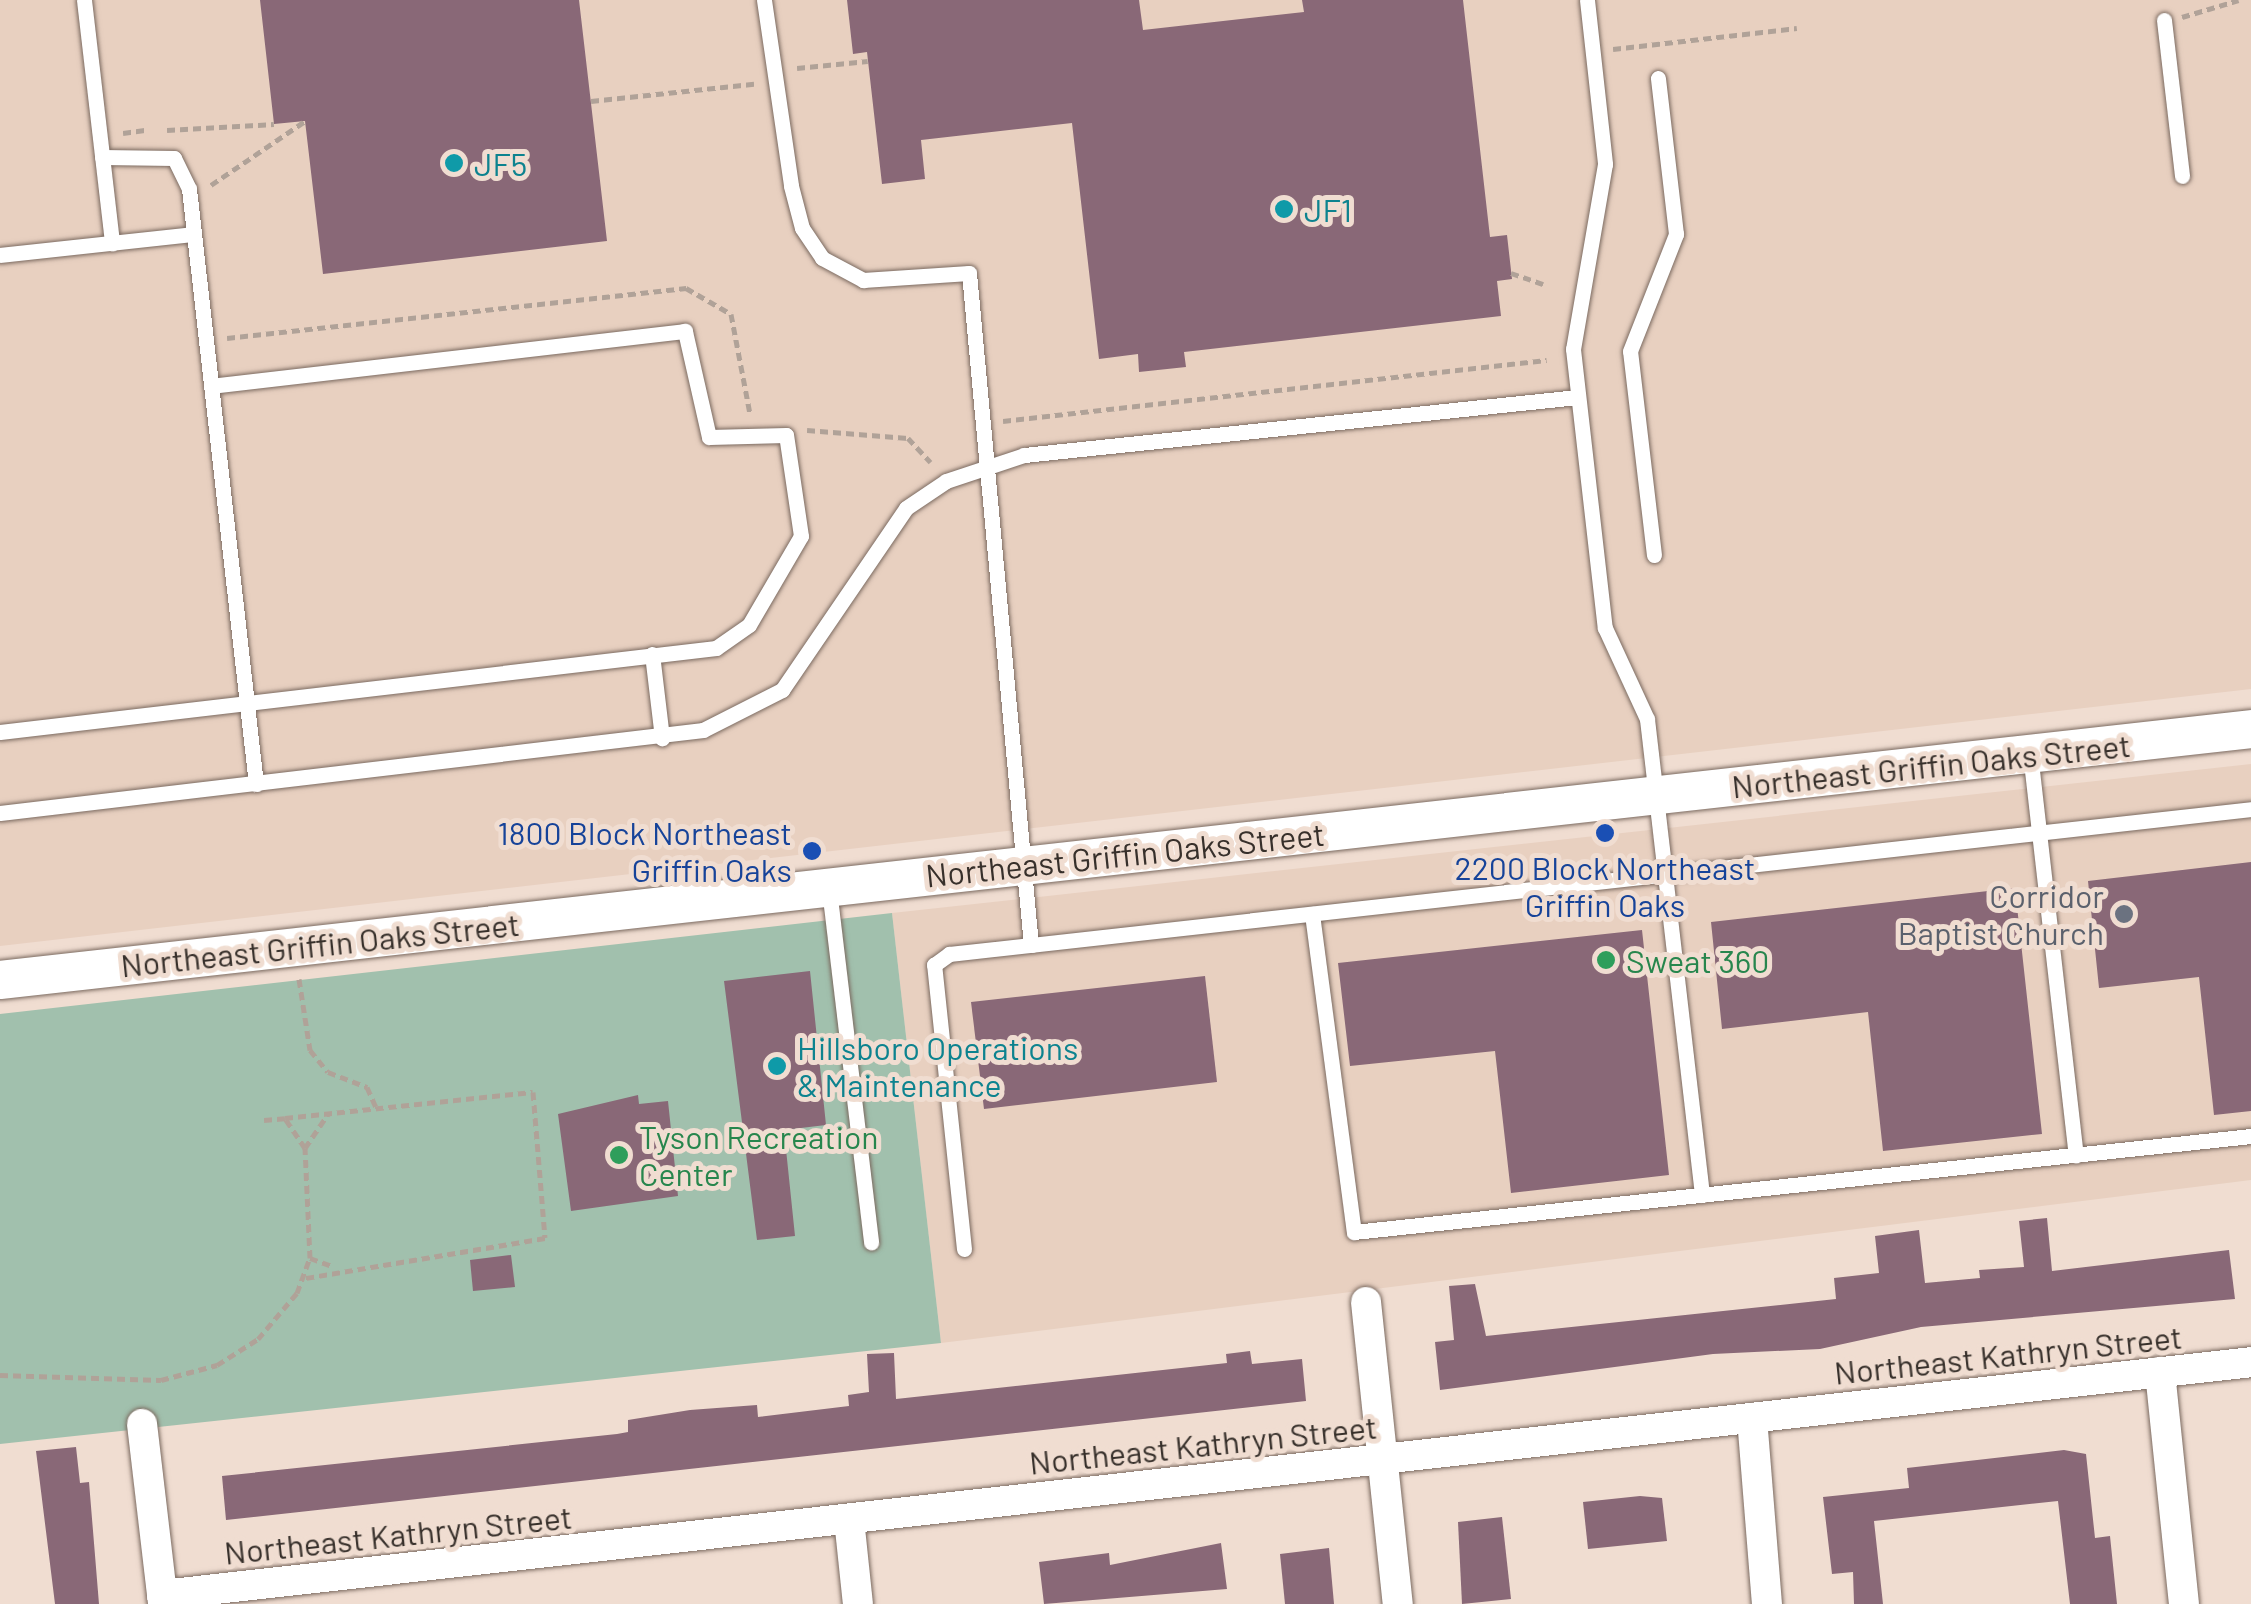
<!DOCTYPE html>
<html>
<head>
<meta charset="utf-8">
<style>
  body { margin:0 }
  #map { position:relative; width:2251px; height:1604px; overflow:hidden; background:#f0ddd1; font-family:Barlow,sans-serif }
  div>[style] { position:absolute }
  .built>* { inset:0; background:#e8d0c0 }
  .green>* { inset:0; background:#a1c0ad }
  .building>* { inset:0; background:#896877 }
  .path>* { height:5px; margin-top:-2.5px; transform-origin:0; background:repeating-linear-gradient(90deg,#b0a298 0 8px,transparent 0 13px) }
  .roads { filter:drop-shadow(0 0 2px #7b6a60) drop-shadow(0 0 2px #7b6a60) }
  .service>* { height:15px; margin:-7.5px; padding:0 7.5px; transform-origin:7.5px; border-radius:7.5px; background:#fff }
  .minor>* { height:30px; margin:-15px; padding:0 15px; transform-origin:15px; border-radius:15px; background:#fff }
  .tertiary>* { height:38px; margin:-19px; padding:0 19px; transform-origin:19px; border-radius:19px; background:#fff }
  .dots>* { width:28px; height:28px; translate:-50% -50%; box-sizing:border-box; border:5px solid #f0ddd1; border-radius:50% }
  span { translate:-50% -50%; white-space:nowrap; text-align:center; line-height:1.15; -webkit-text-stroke:10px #f0ddd1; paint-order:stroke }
  .culture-label { font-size:32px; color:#0d838f }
  .left { translate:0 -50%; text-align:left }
  .street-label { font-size:32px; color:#37302b }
  .transit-label { font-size:32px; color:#164399 }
  .right { translate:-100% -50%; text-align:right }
  .worship-label { font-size:32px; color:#5b616d }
  .leisure-label { font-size:32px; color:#27864d }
</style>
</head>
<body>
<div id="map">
  <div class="built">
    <i style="clip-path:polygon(0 0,2251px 0,2251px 689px,0 946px)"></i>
    <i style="clip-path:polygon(2251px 764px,2251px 1180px,941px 1343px,892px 913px)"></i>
  </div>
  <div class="green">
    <i style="clip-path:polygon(892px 913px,941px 1343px,0 1444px,0 1014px)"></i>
  </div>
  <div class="building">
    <i style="clip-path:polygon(260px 0,579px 0,607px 241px,323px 274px,305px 121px,274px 124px)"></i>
    <i style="clip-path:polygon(847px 0,1139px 0,1143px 30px,1304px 12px,1302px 0,1463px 0,1490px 237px,1507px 235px,1512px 279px,1497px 281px,1501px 316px,1184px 352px,1186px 367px,1139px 372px,1138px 354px,1099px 359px,1072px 123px,921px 140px,925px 179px,882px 184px,867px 52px,853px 54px)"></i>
    <i style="clip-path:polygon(2251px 862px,2251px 1111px,2214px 1115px,2199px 977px,2099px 988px,2088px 881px)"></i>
    <i style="clip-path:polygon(2015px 888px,2042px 1134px,1883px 1151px,1868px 1012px,1722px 1029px,1711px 922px)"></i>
    <i style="clip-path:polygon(1642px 930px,1669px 1175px,1511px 1193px,1495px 1051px,1350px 1066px,1338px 963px)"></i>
    <i style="clip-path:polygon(810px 971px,826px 1125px,784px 1130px,795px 1236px,757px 1240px,724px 981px)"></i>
    <i style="clip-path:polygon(1205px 976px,1217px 1082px,984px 1109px,971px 1002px)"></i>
    <i style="clip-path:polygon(638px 1095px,639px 1104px,668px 1101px,678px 1196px,571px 1211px,558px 1114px)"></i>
    <i style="clip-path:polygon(2047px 1218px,2052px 1271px,2229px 1250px,2235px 1299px,1921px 1327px,1820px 1349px,1713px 1354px,1440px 1390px,1435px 1342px,1454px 1340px,1449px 1286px,1475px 1284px,1486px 1336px,1836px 1299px,1834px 1278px,1879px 1273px,1875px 1236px,1919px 1230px,1925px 1283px,1980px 1278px,1979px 1270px,2024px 1267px,2019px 1221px)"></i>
    <i style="clip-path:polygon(511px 1255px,515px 1287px,473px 1291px,470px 1260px)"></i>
    <i style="clip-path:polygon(1250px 1351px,1252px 1364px,1302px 1359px,1306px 1401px,226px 1520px,222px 1476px,617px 1434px,628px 1432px,628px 1420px,690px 1410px,757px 1405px,758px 1417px,849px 1406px,848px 1395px,869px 1392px,867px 1354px,894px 1353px,896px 1399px,1227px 1363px,1226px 1354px)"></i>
    <i style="clip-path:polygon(76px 1447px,80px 1483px,89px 1482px,99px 1604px,55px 1604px,36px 1451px)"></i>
    <i style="clip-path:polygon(2064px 1450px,2086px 1454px,2095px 1538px,2110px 1536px,2117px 1604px,2070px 1604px,2058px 1501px,1874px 1521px,1883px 1604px,1854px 1604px,1853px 1572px,1832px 1574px,1823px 1497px,1909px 1488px,1907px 1468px)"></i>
    <i style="clip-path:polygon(1640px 1496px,1662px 1498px,1667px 1541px,1588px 1549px,1583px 1502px)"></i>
    <i style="clip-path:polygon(1502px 1517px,1511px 1599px,1462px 1604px,1458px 1522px)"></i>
    <i style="clip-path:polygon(1221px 1543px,1227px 1589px,1044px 1604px,1039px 1562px,1109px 1553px,1110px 1565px)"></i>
    <i style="clip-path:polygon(1329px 1548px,1334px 1604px,1285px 1604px,1280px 1554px)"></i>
  </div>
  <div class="path">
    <i style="left:2182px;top:17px;width:59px;rotate:-16.6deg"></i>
    <i style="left:1613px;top:49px;width:185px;rotate:-6.5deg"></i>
    <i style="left:797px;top:68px;width:71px;rotate:-5.6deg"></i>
    <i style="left:591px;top:101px;width:164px;rotate:-6deg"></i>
    <i style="left:167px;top:130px;width:107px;rotate:-3.2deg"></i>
    <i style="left:123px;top:133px;width:22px;rotate:-8deg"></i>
    <i style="left:211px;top:185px;width:114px;rotate:-34.2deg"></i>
    <i style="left:1511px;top:273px;width:34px;rotate:19deg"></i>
    <i style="left:227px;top:338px;width:462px;rotate:-6.2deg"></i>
    <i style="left:686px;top:288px;width:52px;rotate:30deg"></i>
    <i style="left:731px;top:314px;width:102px;rotate:79.2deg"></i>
    <i style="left:1003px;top:421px;width:547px;rotate:-6.4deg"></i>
    <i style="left:807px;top:430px;width:101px;rotate:4.5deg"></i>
    <i style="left:908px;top:438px;width:33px;rotate:47deg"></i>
    <i style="left:299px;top:979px;width:72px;rotate:81.2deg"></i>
    <i style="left:310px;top:1050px;width:28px;rotate:51deg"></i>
    <i style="left:328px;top:1072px;width:42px;rotate:21deg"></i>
    <i style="left:367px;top:1087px;width:24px;rotate:66deg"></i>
    <i style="left:264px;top:1120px;width:21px;rotate:-5deg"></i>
    <i style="left:305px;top:1148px;width:41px;rotate:-55.9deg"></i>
    <i style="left:310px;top:1258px;width:23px;rotate:20deg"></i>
    <i style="left:0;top:1375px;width:161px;rotate:1.8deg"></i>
    <i style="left:161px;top:1380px;width:58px;rotate:-15deg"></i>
    <i style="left:217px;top:1365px;width:49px;rotate:-32.4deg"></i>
    <i style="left:258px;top:1339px;width:60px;rotate:-49.7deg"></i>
    <i style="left:297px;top:1293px;width:37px;rotate:-70deg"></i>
    <i style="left:310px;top:1258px;width:110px;rotate:-92.6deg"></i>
    <i style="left:305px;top:1148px;width:36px;rotate:-124deg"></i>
    <i style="left:285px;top:1118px;width:249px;rotate:-6deg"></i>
    <i style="left:533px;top:1092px;width:146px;rotate:85.3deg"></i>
    <i style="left:545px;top:1238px;width:243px;rotate:170.5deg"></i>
  </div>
  <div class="roads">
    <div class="service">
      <i style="left:84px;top:0;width:245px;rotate:83.4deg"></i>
      <i style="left:764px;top:0;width:188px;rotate:81.7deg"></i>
      <i style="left:791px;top:186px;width:43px;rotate:75.3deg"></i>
      <i style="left:802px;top:228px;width:36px;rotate:56deg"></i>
      <i style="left:822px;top:258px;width:47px;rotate:28.2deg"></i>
      <i style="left:863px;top:280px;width:106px;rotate:-3.8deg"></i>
      <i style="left:969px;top:273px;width:675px;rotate:84.73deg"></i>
      <i style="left:1587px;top:0;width:165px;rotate:83.7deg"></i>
      <i style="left:1605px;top:164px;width:188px;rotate:99.8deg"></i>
      <i style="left:1573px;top:349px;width:281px;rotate:83.5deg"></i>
      <i style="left:1605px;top:628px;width:100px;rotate:65.2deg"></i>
      <i style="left:1647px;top:719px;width:479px;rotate:83.4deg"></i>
      <i style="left:2164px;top:20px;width:157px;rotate:83.4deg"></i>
      <i style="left:102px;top:157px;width:72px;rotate:0.8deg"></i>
      <i style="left:174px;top:158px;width:34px;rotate:64deg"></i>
      <i style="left:189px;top:189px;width:599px;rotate:83.58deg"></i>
      <i style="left:0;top:255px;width:195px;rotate:-6.2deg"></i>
      <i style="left:1654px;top:555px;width:205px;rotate:-96.7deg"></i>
      <i style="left:1630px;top:351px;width:126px;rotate:-68.5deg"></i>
      <i style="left:1676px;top:234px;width:157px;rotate:-96.6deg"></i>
      <i style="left:652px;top:654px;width:85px;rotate:83.2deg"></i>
      <i style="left:0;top:732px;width:721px;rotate:-6.69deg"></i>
      <i style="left:716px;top:648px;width:40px;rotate:-34.9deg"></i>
      <i style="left:749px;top:625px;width:103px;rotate:-59.7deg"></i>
      <i style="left:801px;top:536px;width:102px;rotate:-98.4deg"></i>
      <i style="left:786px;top:435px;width:77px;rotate:178.5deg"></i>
      <i style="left:709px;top:437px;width:109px;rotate:-102.8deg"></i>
      <i style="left:685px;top:331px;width:477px;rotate:173.4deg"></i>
      <i style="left:2030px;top:753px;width:405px;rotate:83.5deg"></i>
      <i style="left:0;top:813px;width:708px;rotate:-6.73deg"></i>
      <i style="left:703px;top:730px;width:89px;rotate:-26.9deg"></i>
      <i style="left:782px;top:690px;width:220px;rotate:-55.7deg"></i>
      <i style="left:906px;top:508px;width:48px;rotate:-34deg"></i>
      <i style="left:946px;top:481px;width:82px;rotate:-18.4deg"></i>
      <i style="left:1024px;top:455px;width:557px;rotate:-5.98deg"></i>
      <i style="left:829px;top:889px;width:356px;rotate:83.2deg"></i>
      <i style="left:1312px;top:914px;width:321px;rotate:82.5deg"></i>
      <i style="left:1354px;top:1232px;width:902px;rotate:-6.11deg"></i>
      <i style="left:964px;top:1249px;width:286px;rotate:-96deg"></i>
      <i style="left:934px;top:965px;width:19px;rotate:-36deg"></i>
      <i style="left:949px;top:954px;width:1310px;rotate:-6.35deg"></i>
    </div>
    <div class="minor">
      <i style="left:1366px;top:1302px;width:304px;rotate:84deg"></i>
      <i style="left:2160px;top:1372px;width:233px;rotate:84.1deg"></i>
      <i style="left:1752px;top:1418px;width:187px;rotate:85.4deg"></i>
      <i style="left:142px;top:1424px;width:181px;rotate:83.3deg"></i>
      <i style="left:849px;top:1519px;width:85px;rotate:84deg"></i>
      <i style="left:162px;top:1595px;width:2102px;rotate:-6.36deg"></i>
    </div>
    <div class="tertiary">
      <i style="left:0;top:980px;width:2265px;rotate:-6.36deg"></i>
    </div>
  </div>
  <div class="dots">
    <i style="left:454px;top:163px;background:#0f9aa8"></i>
    <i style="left:1284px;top:209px;background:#0f9aa8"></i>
    <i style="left:1605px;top:833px;background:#1a4fb4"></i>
    <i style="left:812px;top:851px;background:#1a4fb4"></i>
    <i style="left:2124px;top:914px;background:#6b7280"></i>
    <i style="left:1606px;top:960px;background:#2e9e5b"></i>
    <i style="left:777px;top:1066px;background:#0f9aa8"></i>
    <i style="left:619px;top:1155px;background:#2e9e5b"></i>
  </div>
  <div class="culture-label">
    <span class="left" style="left:474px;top:163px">JF5</span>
    <span class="left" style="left:1304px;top:209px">JF1</span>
    <span class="left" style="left:797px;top:1066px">Hillsboro Operations<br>&amp; Maintenance</span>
  </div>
  <div class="street-label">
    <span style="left:1931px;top:765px;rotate:-6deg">Northeast Griffin Oaks Street</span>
    <span style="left:1125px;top:854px;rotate:-6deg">Northeast Griffin Oaks Street</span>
    <span style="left:320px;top:944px;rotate:-6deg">Northeast Griffin Oaks Street</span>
    <span style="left:2008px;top:1354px;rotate:-6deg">Northeast Kathryn Street</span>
    <span style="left:1203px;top:1444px;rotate:-6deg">Northeast Kathryn Street</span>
    <span style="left:398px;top:1534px;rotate:-6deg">Northeast Kathryn Street</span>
  </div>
  <div class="transit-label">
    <span class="right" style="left:792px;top:851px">1800 Block Northeast<br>Griffin Oaks</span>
    <span style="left:1605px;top:886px">2200 Block Northeast<br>Griffin Oaks</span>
  </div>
  <div class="worship-label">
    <span class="right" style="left:2104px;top:914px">Corridor<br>Baptist Church</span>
  </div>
  <div class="leisure-label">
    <span class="left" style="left:1626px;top:960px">Sweat 360</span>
    <span class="left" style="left:639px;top:1155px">Tyson Recreation<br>Center</span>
  </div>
</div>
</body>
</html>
